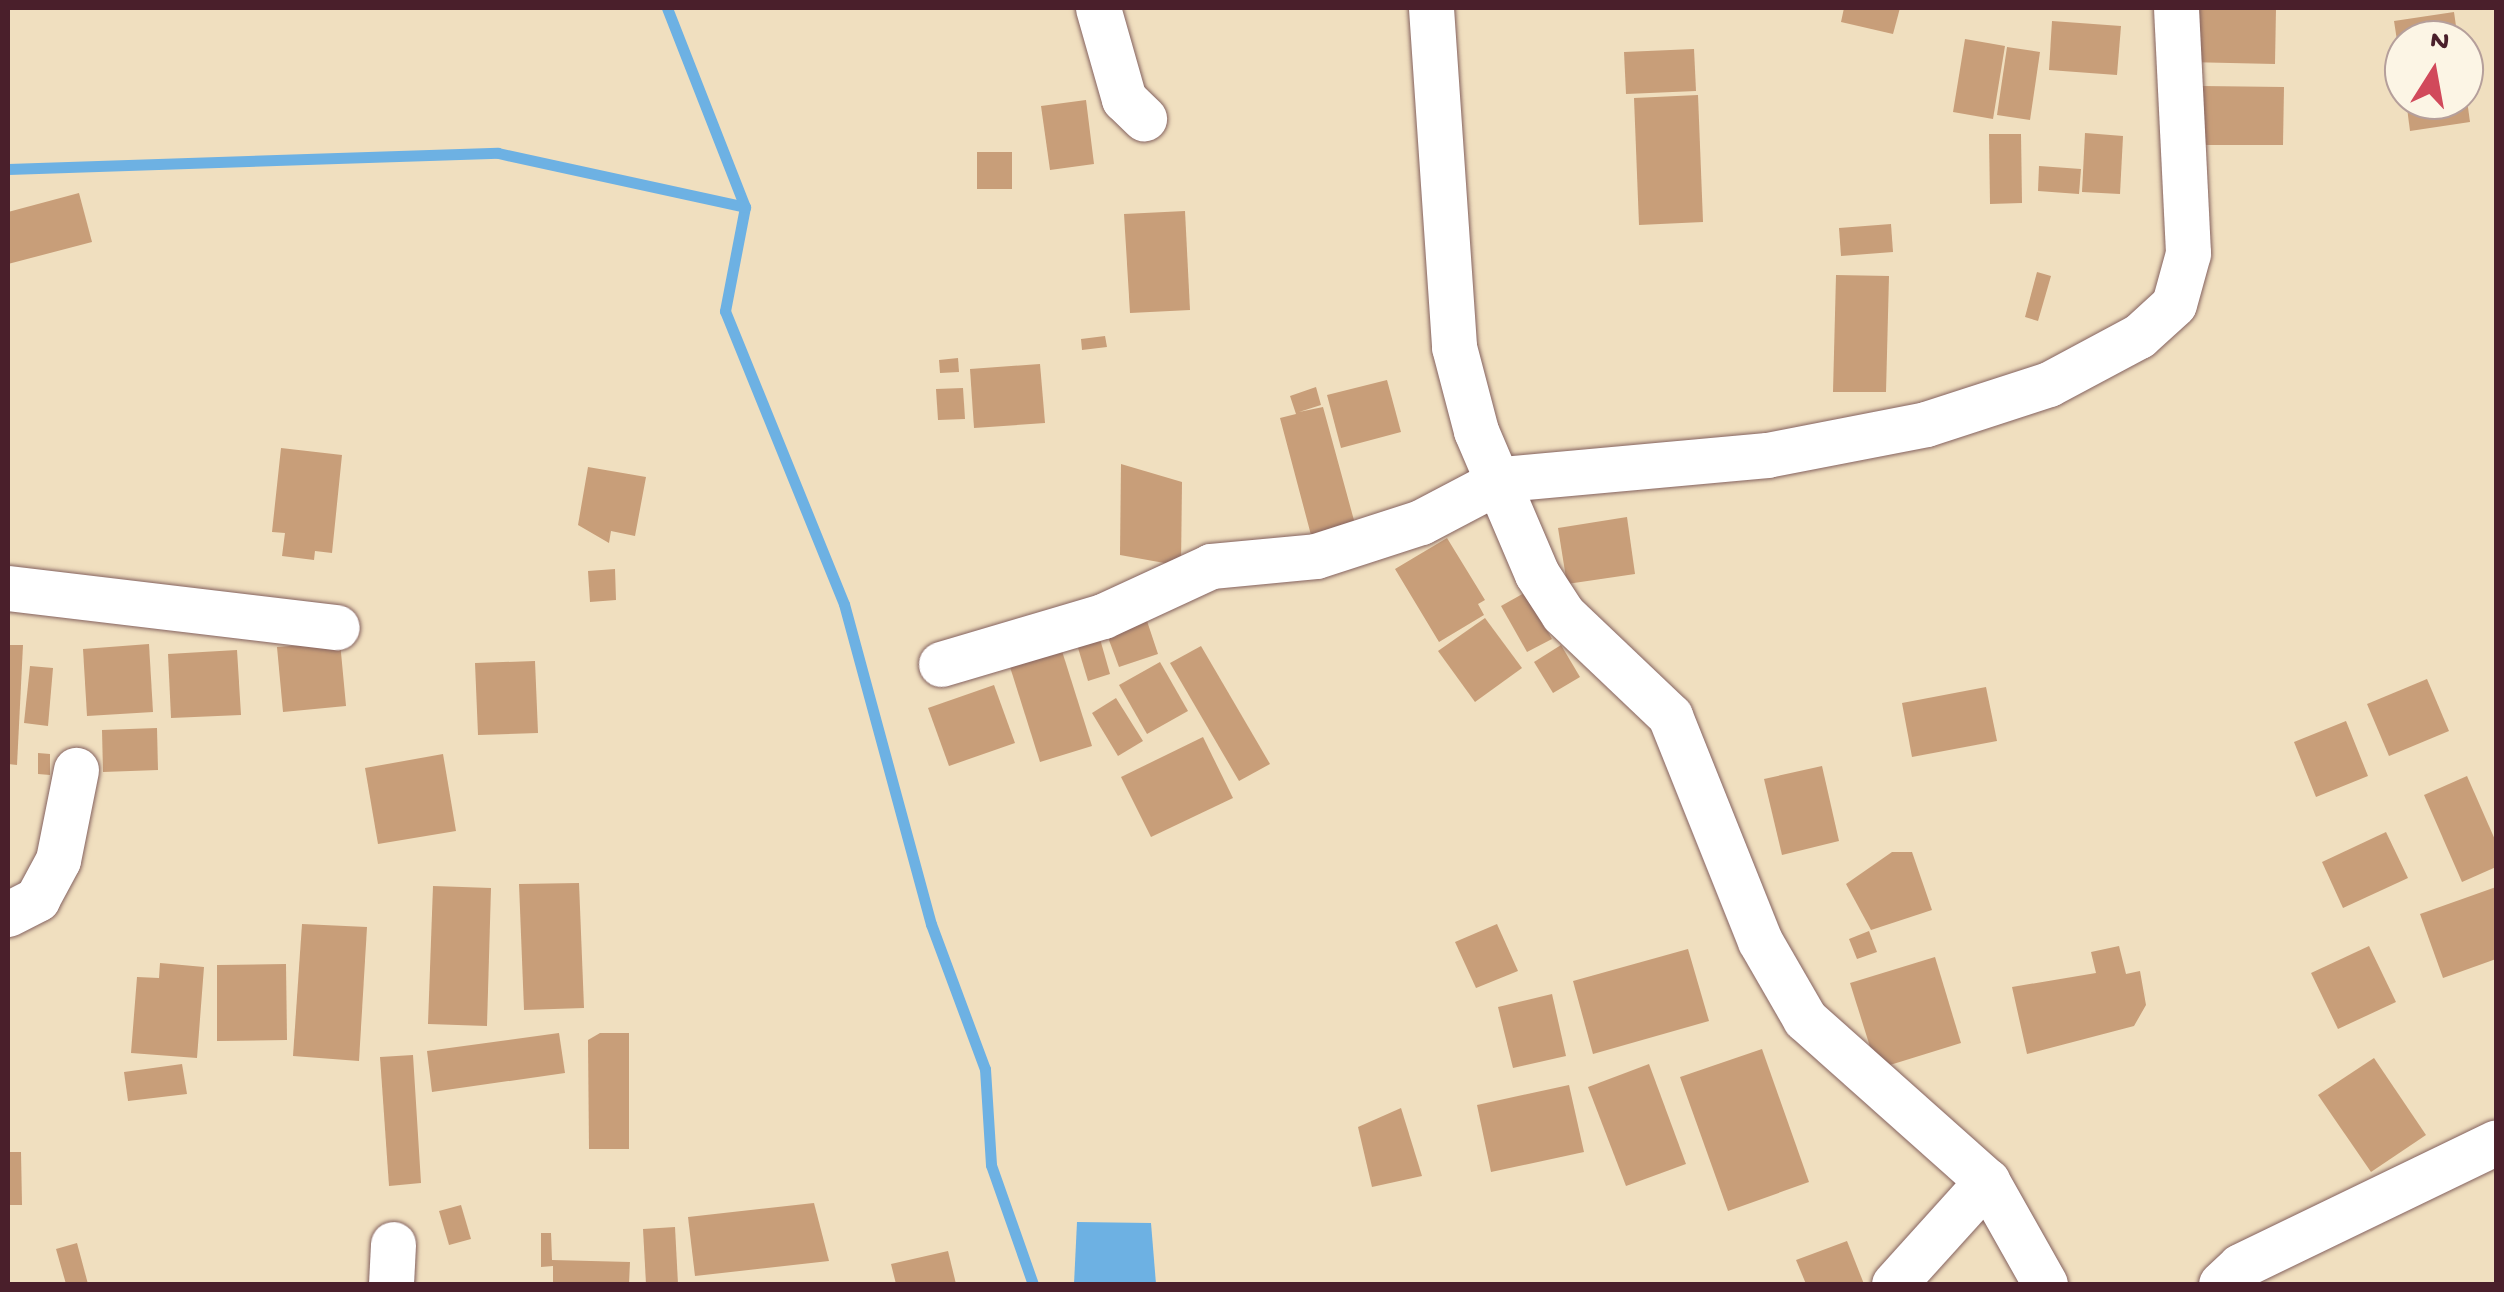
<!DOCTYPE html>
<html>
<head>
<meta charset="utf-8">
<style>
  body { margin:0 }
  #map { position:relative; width:2504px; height:1292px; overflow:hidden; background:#f0dfbf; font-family:"Gochi Hand",sans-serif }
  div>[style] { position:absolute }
  .water>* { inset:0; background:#6db1e3 }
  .stream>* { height:11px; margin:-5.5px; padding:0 5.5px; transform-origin:5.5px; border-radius:5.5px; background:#6db1e3 }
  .building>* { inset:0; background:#c89e79 }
  .roads { filter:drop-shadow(0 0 2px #84625f) drop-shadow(0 0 2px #84625f) }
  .street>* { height:45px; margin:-22.5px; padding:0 22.5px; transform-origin:22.5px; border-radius:22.5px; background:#fff }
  span { translate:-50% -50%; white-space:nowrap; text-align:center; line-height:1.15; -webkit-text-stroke:8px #fcf5e5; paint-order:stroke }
  .frame { position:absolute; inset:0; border:10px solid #4a1f2b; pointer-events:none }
  .north { position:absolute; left:2384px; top:20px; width:100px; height:100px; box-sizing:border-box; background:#fcf5e5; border:2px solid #b59f9b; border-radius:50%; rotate:11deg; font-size:28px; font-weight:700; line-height:40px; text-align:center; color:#4a1f2b }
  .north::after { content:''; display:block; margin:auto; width:35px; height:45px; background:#d1495b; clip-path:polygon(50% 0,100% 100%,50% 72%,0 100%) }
</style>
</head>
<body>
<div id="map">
  <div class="water">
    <i style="clip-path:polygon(1077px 1222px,1151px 1223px,1156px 1284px,1074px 1284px)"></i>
  </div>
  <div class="stream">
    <i style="left:667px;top:8px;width:214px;rotate:68.6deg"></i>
    <i style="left:745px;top:207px;width:106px;rotate:100.9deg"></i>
    <i style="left:725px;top:311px;width:316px;rotate:67.9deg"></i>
    <i style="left:844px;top:604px;width:332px;rotate:74.8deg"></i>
    <i style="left:931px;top:924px;width:155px;rotate:69.6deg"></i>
    <i style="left:985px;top:1069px;width:96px;rotate:86.4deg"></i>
    <i style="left:991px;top:1165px;width:126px;rotate:70.6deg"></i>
    <i style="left:8px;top:169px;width:490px;rotate:-1.9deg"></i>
    <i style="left:498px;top:153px;width:253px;rotate:12.3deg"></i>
  </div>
  <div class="building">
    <i style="clip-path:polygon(1844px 8px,1900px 8px,1893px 34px,1841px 22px)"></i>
    <i style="clip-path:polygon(2187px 8px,2276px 8px,2275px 64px,2186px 62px)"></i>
    <i style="clip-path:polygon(2454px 12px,2458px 40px,2404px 40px,2402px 73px,2394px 21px)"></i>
    <i style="clip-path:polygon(2052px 21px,2121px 26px,2117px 75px,2049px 70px)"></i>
    <i style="clip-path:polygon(1965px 39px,2005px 46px,1993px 119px,1953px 112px)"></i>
    <i style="clip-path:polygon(2007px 47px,2040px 52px,2030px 120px,1997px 115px)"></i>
    <i style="clip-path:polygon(1694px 49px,1696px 91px,1626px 94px,1624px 52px)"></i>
    <i style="clip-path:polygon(2202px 86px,2284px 87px,2283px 145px,2202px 145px)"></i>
    <i style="clip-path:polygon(1698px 95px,1703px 222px,1639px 225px,1634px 98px)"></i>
    <i style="clip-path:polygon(1086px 100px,1094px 164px,1050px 170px,1041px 106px)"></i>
    <i style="clip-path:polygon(2406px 100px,2467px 100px,2470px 122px,2410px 131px)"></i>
    <i style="clip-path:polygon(2085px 133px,2123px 136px,2120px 194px,2082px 192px)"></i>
    <i style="clip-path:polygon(1989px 134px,2021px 134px,2022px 203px,1990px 204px)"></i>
    <i style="clip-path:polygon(977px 152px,1012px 152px,1012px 189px,977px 189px)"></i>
    <i style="clip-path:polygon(2039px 166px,2081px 169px,2079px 194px,2038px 191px)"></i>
    <i style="clip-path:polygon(79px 193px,92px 242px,8px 264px,8px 212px)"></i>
    <i style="clip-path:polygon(1185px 211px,1190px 310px,1130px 313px,1124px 214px)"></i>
    <i style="clip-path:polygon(1891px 224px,1893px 252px,1841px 256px,1839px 228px)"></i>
    <i style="clip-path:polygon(2037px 272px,2051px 276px,2038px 321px,2025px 317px)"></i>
    <i style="clip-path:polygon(1836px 275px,1889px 276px,1886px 392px,1833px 392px)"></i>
    <i style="clip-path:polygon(1105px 336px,1107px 347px,1082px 350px,1081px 339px)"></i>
    <i style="clip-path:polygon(958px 358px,959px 372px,940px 373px,939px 360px)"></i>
    <i style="clip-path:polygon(1040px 364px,1045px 423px,974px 428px,970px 369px)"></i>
    <i style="clip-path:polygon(1387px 380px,1401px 432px,1341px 448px,1327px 395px)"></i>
    <i style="clip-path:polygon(1316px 387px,1321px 405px,1299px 412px,1323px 407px,1355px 524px,1311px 535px,1280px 418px,1296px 414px,1290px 396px)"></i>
    <i style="clip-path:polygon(963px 388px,965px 419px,938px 420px,936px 389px)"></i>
    <i style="clip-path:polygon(281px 448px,342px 455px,332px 553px,315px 551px,314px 560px,282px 556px,285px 533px,272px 532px)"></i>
    <i style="clip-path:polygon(1121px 464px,1182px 482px,1181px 566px,1120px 555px)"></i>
    <i style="clip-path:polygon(588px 467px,646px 477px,635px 536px,611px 531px,609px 543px,578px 525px)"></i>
    <i style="clip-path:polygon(1627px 517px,1635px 574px,1567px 584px,1558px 528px)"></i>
    <i style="clip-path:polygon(1447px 538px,1485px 600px,1478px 604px,1484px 615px,1439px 642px,1395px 569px)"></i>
    <i style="clip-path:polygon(615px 569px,616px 600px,590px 602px,588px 571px)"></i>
    <i style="clip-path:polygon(1526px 592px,1552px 639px,1527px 652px,1501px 606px)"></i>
    <i style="clip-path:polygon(1146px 618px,1158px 654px,1119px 667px,1106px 632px)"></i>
    <i style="clip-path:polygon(1485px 618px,1522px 668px,1475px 702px,1438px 651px)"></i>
    <i style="clip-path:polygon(1098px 632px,1110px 674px,1088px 681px,1075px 638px)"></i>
    <i style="clip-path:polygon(340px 642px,346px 706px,283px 712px,277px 647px)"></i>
    <i style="clip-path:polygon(149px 644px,153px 712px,87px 716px,83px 649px)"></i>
    <i style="clip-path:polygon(8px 645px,23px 645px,17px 765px,8px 764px)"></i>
    <i style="clip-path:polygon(1561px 645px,1580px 677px,1553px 693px,1534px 662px)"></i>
    <i style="clip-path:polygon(1201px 646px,1270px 764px,1239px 781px,1170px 663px)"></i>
    <i style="clip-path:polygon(237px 650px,241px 715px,171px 718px,168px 654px)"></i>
    <i style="clip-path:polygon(1062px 651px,1092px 746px,1040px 762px,1010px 667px)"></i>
    <i style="clip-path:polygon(535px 661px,538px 733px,478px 735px,475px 663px)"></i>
    <i style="clip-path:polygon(1160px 662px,1188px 711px,1147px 734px,1119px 685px)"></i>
    <i style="clip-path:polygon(30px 666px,53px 668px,48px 726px,24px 723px)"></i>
    <i style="clip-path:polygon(2427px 679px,2449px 731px,2389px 756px,2367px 704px)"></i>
    <i style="clip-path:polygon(994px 685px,1015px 743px,949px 766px,928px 708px)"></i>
    <i style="clip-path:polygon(1986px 687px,1997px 741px,1912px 757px,1902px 703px)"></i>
    <i style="clip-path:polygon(1116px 698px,1143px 741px,1118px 756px,1092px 713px)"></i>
    <i style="clip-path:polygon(2346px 721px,2368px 776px,2316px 797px,2294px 742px)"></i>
    <i style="clip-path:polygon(157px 728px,158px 770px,103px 772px,102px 730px)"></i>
    <i style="clip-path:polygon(1203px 737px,1233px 798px,1151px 837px,1121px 777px)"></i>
    <i style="clip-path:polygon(38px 753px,50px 754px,50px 775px,38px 774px)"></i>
    <i style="clip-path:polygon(443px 754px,456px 831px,378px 844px,365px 768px)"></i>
    <i style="clip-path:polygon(1822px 766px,1839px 841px,1782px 855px,1764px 779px)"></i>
    <i style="clip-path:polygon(2467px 776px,2496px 842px,2496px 867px,2462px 882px,2424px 795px)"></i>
    <i style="clip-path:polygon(2386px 832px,2408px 878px,2343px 908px,2322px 862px)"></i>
    <i style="clip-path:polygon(1892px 852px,1912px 852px,1932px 910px,1871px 930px,1846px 884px)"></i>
    <i style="clip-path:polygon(579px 883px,584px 1008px,524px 1010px,519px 884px)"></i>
    <i style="clip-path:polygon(433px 886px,491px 888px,487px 1026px,428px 1024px)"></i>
    <i style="clip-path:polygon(2496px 887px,2496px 959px,2443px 978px,2420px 914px)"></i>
    <i style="clip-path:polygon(302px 924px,367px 927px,359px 1061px,293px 1056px)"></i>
    <i style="clip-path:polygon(1497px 924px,1518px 971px,1476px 988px,1455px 942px)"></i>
    <i style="clip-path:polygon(1869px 931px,1877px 952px,1857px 959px,1849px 939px)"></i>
    <i style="clip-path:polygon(2119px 946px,2126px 974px,2140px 971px,2146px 1005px,2134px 1026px,2027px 1054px,2012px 987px,2096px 973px,2091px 952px)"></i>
    <i style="clip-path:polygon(2369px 946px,2396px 1002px,2338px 1029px,2311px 973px)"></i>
    <i style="clip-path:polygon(1688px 949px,1709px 1021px,1593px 1054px,1573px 981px)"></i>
    <i style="clip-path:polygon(1935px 957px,1961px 1043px,1877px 1069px,1850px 983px)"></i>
    <i style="clip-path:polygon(160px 963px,204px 967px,197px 1058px,131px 1053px,137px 977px,159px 978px)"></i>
    <i style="clip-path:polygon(286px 964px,287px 1040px,217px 1041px,217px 965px)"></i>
    <i style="clip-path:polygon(1552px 994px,1566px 1056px,1513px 1068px,1498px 1007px)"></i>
    <i style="clip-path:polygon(559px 1033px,565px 1073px,432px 1092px,427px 1051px)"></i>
    <i style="clip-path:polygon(600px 1033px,629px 1033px,629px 1149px,589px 1149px,588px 1040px)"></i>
    <i style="clip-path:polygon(1762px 1049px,1809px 1182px,1728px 1211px,1680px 1077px)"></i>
    <i style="clip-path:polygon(413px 1055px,421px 1183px,389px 1186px,380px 1057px)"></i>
    <i style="clip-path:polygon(2374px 1058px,2426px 1135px,2371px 1172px,2318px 1095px)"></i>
    <i style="clip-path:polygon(182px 1064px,187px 1094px,128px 1101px,124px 1072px)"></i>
    <i style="clip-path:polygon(1649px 1064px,1686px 1164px,1626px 1186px,1588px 1087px)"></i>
    <i style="clip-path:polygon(1569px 1085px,1584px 1152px,1491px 1172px,1477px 1105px)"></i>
    <i style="clip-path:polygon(1401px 1108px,1422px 1176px,1372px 1187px,1358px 1127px)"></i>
    <i style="clip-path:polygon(8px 1152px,21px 1152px,22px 1205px,8px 1205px)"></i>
    <i style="clip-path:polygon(814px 1203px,829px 1261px,695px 1276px,688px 1217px)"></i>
    <i style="clip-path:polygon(461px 1205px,471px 1239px,449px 1245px,439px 1211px)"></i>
    <i style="clip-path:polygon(675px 1227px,678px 1284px,646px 1284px,643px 1229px)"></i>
    <i style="clip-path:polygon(541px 1233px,551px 1233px,552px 1260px,630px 1262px,629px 1284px,553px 1284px,553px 1266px,541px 1267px)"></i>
    <i style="clip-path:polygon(1847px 1241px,1864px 1284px,1806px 1284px,1796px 1260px)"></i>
    <i style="clip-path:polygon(77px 1243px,88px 1284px,66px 1284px,56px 1249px)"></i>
    <i style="clip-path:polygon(948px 1251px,956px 1284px,896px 1284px,891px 1264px)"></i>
  </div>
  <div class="roads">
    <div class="street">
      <i style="left:1098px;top:8px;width:95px;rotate:74.1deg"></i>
      <i style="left:1124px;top:99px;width:28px;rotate:44deg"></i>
      <i style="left:1431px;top:8px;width:340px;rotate:86.1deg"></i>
      <i style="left:1454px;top:347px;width:87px;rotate:75.3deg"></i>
      <i style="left:1476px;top:431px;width:155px;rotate:66.9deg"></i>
      <i style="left:1537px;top:574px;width:48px;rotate:57deg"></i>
      <i style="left:1563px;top:614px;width:148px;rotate:43.6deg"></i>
      <i style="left:1670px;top:716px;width:242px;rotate:68.2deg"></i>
      <i style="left:1760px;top:941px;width:90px;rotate:60deg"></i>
      <i style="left:1805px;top:1019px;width:244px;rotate:41.7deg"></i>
      <i style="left:1987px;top:1181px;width:118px;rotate:60.6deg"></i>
      <i style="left:8px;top:588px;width:331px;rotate:6.8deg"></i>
      <i style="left:941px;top:664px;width:169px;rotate:-16.5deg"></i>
      <i style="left:1103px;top:616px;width:119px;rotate:-24.8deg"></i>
      <i style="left:1211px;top:566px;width:105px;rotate:-5.4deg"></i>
      <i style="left:1316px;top:556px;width:110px;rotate:-17.9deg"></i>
      <i style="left:1421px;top:522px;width:93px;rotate:-27.7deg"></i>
      <i style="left:1503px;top:479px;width:265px;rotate:-5.2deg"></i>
      <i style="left:1767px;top:455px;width:162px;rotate:-11deg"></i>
      <i style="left:1926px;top:424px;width:129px;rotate:-18deg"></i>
      <i style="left:2049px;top:384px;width:102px;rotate:-28.1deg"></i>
      <i style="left:2139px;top:336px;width:47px;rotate:-42.4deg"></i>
      <i style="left:2174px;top:304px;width:53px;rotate:-74.6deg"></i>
      <i style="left:2188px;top:253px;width:245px;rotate:-92.8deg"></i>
      <i style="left:8px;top:914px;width:33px;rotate:-27deg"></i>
      <i style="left:37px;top:899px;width:44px;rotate:-61.7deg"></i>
      <i style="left:58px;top:860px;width:92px;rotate:-78.7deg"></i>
      <i style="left:391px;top:1284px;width:40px;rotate:-87.1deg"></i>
      <i style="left:1894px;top:1284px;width:139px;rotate:-47.9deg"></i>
      <i style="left:2221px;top:1284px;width:26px;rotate:-43deg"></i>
      <i style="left:2240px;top:1266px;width:284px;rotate:-25.8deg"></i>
    </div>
  </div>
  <div class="frame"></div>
  <div class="north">N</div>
</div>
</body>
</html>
